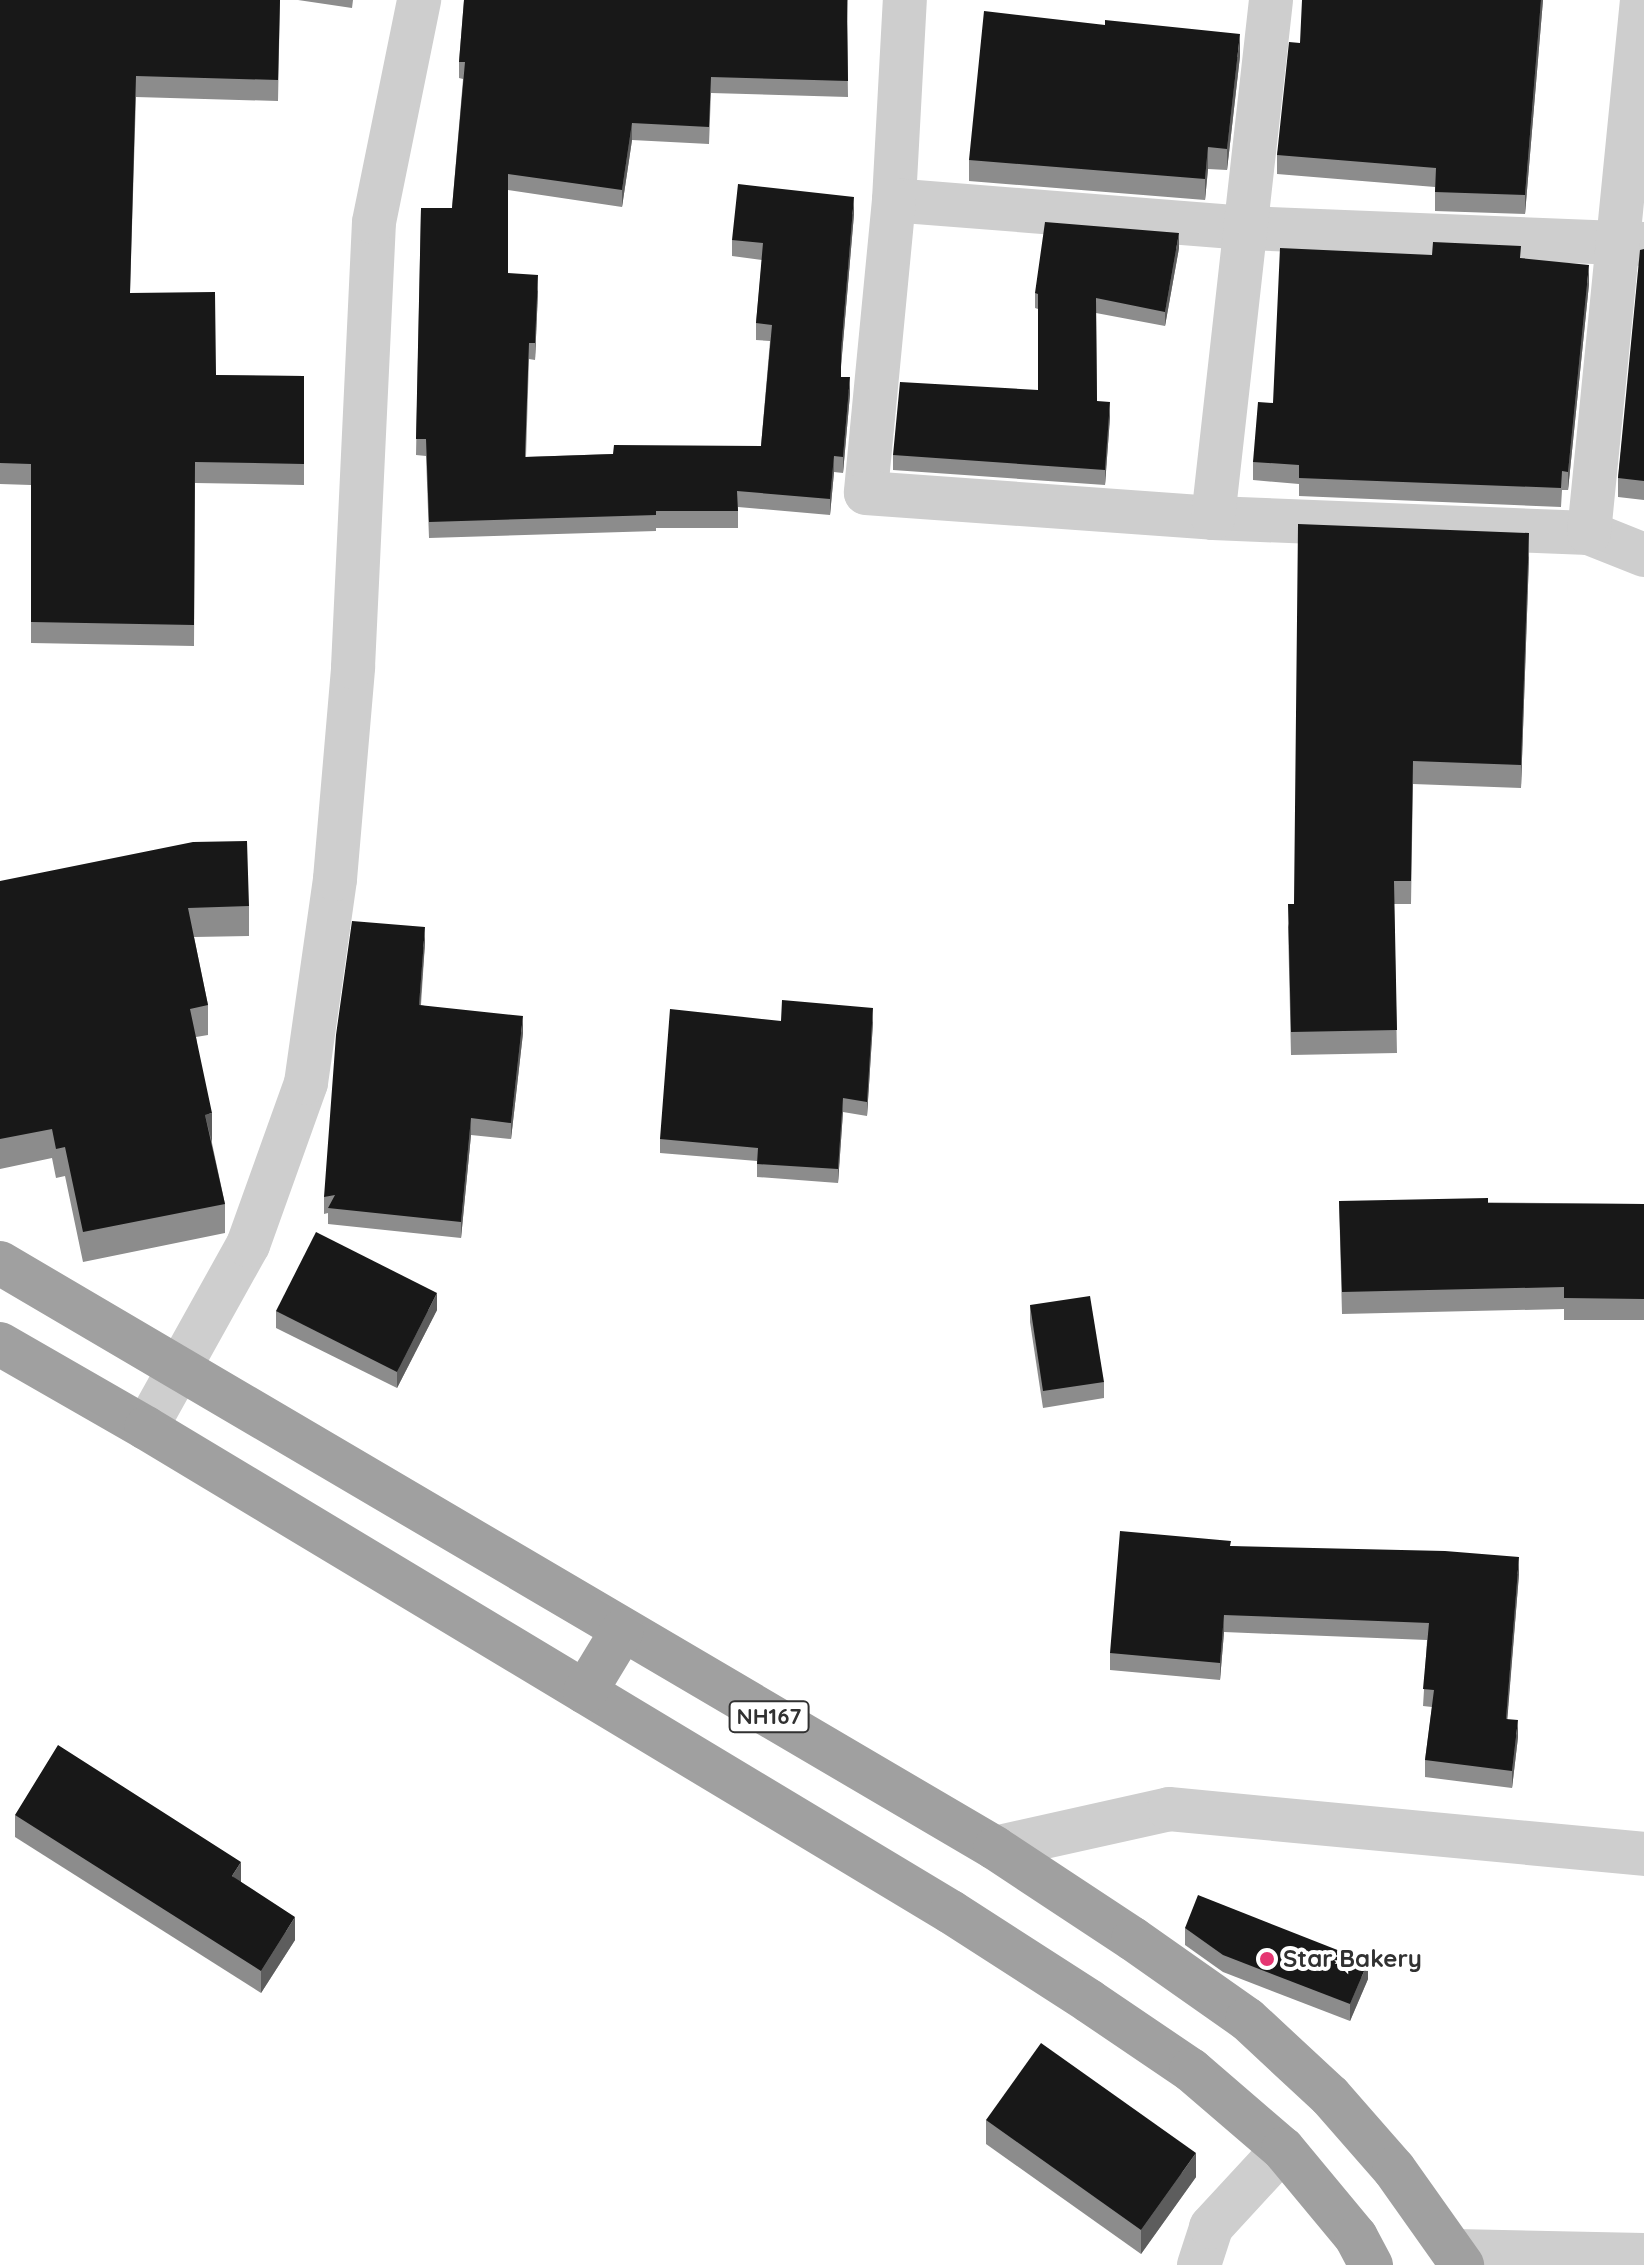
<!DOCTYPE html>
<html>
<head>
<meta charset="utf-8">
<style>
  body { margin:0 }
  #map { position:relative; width:1644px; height:2265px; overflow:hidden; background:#fff; font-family:Quicksand,sans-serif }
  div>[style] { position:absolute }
  .minor>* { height:44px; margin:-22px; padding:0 22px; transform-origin:22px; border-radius:22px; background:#cecece }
  .tertiary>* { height:44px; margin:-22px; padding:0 22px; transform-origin:22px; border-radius:22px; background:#cecece }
  .trunk>* { height:44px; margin:-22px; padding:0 22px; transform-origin:22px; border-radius:22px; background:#a0a0a0 }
  .wall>* { inset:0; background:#8c8c8c }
  .shaded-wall>* { inset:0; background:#5d5d5d }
  .building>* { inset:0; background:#181818 }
  .dots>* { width:22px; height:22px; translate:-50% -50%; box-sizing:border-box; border:4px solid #fff; border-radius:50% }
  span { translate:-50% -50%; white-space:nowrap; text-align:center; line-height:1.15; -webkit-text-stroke:8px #fff; paint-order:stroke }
  .shield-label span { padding:2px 6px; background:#fff; border:2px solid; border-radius:6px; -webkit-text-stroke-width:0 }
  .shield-label { font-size:22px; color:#313131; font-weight:700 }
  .poi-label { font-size:24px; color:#313131; font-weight:700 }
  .left { translate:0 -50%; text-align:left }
</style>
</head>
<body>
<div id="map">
  <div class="minor">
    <i style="left:894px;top:200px;width:200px;rotate:-86.9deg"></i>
    <i style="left:1644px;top:244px;width:398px;rotate:-177.7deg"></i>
    <i style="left:1246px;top:228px;width:353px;rotate:-175.5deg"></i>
    <i style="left:894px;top:200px;width:294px;rotate:95.5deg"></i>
    <i style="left:866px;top:493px;width:348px;rotate:4.1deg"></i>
    <i style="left:1213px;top:518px;width:376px;rotate:2.3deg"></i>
    <i style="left:1589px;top:533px;width:59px;rotate:21.8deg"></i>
    <i style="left:1213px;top:518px;width:521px;rotate:-83.61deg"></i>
    <i style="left:1589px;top:533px;width:536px;rotate:-84.32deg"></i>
    <i style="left:995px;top:1848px;width:178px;rotate:-12.6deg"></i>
    <i style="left:1169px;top:1809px;width:477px;rotate:5.4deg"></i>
    <i style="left:1455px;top:2251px;width:189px;rotate:1.2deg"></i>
    <i style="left:1199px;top:2265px;width:40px;rotate:-72deg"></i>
    <i style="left:1211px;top:2227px;width:106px;rotate:-47.3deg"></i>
  </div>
  <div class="tertiary">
    <i style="left:146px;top:1428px;width:210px;rotate:-60.9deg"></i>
    <i style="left:248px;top:1245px;width:172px;rotate:-70.3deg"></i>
    <i style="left:306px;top:1083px;width:206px;rotate:-81.9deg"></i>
    <i style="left:335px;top:879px;width:213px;rotate:-85.1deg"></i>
    <i style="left:353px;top:667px;width:445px;rotate:-87.3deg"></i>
    <i style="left:374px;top:222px;width:227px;rotate:-78.5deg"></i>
  </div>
  <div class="trunk">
    <i style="left:0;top:1263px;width:1154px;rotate:30.45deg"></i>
    <i style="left:995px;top:1848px;width:165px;rotate:33.4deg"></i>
    <i style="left:1133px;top:1939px;width:139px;rotate:35.1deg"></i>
    <i style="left:1247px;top:2019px;width:113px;rotate:42.9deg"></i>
    <i style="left:1330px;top:2096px;width:97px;rotate:48.8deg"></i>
    <i style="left:1394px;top:2169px;width:118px;rotate:54.7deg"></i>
    <i style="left:0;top:1344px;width:168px;rotate:29.9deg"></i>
    <i style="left:146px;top:1428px;width:939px;rotate:31.02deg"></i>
    <i style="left:951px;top:1912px;width:164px;rotate:32.8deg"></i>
    <i style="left:1089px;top:2001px;width:123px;rotate:34.1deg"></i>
    <i style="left:1191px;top:2070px;width:121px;rotate:40.7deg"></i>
    <i style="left:1283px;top:2149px;width:114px;rotate:50.3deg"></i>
    <i style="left:1356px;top:2237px;width:32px;rotate:62deg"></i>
    <i style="left:585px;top:1692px;width:71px;rotate:-58.8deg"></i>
  </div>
  <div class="wall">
    <i style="clip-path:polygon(0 0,280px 0,278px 101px,136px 97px,130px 293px,216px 375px,304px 376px,304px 485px,195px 483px,194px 646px,31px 643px,31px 485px,0 484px)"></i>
    <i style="clip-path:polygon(298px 0,353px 0,352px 8px)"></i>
    <i style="clip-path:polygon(464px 0,848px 0,847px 22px,848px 97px,711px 93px,709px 144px,632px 140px,622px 207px,508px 190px,508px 273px,538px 291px,535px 360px,529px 359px,526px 457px,613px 454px,761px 446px,770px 341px,756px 340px,756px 323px,762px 260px,732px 256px,732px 240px,854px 214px,841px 365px,841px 377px,850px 394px,843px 473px,834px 472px,830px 515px,738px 507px,738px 528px,656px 528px,656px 531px,429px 538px,426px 456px,416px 455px,421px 208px,452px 208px,463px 79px,459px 78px,459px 62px)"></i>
    <i style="clip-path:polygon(1543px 0,1525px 214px,1435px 211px,1435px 187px,1277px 174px,1277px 155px,1300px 43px)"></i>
    <i style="clip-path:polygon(1240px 56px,1227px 170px,1208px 169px,1205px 200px,969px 181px,969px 160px)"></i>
    <i style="clip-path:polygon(1179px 248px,1165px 326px,1096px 313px,1097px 401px,1110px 417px,1105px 485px,893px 470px,893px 455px,1038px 390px,1038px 309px,1035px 308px,1035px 293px)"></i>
    <i style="clip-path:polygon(1644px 249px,1644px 500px,1618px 497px,1618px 478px)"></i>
    <i style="clip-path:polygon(1521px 259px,1589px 284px,1568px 490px,1562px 490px,1561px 507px,1299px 496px,1299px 484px,1253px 480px,1253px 462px,1273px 403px)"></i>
    <i style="clip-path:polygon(1529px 556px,1521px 788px,1413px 784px,1411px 904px,1394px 904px,1397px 1053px,1291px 1055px,1288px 927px,1294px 904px)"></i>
    <i style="clip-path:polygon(0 881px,249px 906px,249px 936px,194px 937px,208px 1005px,208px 1035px,196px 1037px,212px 1143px,225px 1204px,225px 1233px,83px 1262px,65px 1176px,56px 1178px,52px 1158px,0 1169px)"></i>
    <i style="clip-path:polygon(425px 943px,421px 1005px,523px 1033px,511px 1139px,471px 1135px,461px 1238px,328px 1224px,328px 1213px,324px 1214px,324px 1197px)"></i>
    <i style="clip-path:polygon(781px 1021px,873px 1022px,867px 1116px,843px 1112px,838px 1183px,757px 1177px,757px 1161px,660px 1153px,660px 1139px)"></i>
    <i style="clip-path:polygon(1339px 1201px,1644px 1204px,1644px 1320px,1564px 1320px,1564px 1309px,1342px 1314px)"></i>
    <i style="clip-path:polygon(1030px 1305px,1104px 1382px,1104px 1398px,1043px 1408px,1030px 1322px)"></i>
    <i style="clip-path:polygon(437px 1310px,397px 1388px,276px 1328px,276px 1311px)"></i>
    <i style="clip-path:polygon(1231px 1546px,1519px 1574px,1507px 1719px,1518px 1737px,1512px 1788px,1425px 1777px,1425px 1760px,1432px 1707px,1423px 1706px,1427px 1640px,1224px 1632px,1220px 1680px,1110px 1670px,1110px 1653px)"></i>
    <i style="clip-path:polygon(15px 1815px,241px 1882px,295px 1940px,261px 1993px,15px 1837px)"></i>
    <i style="clip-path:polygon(1185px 1928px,1368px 1979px,1350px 2021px,1223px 1972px,1185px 1945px)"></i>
    <i style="clip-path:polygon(986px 2120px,1196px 2177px,1141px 2254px,986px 2144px)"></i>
  </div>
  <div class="shaded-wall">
    <i style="clip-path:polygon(1541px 0,1543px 0,1525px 214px,1525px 195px)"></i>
    <i style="clip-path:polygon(1240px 34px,1240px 56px,1227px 170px,1227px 149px)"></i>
    <i style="clip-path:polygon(632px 123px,632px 140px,622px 207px,622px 190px)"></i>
    <i style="clip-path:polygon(1208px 147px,1208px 169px,1205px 200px,1205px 179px)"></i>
    <i style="clip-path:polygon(854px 197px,854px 214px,841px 367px,841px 351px)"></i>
    <i style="clip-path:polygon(1179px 233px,1179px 248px,1165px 326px,1165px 312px)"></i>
    <i style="clip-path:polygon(1589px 265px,1589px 284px,1568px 490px,1568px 472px)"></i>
    <i style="clip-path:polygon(538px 275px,538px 291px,535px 360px,535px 343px)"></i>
    <i style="clip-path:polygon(850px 377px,850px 394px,843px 473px,843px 457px)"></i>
    <i style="clip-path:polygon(1110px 402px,1110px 417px,1105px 485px,1105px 470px)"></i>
    <i style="clip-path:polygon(834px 456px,834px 472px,830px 515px,830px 499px)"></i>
    <i style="clip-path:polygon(1529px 533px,1529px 556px,1521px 788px,1521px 765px)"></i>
    <i style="clip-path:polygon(425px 927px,425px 943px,419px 1021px,419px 1005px)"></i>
    <i style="clip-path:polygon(873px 1008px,873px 1022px,867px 1116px,867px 1102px)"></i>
    <i style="clip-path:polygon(523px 1016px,523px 1033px,511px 1139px,511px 1123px)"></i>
    <i style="clip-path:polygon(843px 1098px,843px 1112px,838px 1183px,838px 1169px)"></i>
    <i style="clip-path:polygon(212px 1113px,212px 1143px,205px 1115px)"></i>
    <i style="clip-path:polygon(471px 1118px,471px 1135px,461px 1238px,461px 1222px)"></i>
    <i style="clip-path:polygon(437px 1293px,437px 1310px,397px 1388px,397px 1372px)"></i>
    <i style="clip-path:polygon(1519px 1557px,1519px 1574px,1506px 1736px,1506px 1719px)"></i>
    <i style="clip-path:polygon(1224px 1615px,1224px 1632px,1220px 1680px,1220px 1663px)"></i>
    <i style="clip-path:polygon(1518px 1720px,1518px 1737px,1512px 1788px,1512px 1771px)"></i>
    <i style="clip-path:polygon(241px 1862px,241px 1884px,232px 1876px)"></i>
    <i style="clip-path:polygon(295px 1917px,295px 1940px,261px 1993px,261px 1971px)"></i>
    <i style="clip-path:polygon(1368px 1962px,1368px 1979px,1350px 2021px,1350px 2004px)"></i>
    <i style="clip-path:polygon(1196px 2153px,1196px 2177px,1141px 2254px,1141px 2230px)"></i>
  </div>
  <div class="building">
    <i style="clip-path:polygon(0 0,280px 0,278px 80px,136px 76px,130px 293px,215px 292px,216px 375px,304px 376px,304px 464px,195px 462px,194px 625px,31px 622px,31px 464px,0 463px)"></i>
    <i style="clip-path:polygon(464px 0,847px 0,848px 81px,711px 77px,709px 127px,632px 123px,622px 190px,508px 174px,508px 273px,538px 275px,535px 343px,529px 343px,525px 457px,613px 454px,614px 445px,761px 446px,772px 325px,756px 323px,763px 243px,732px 240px,738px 184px,854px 197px,841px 351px,841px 377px,850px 377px,843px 457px,834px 456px,830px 499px,737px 491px,738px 511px,656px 511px,656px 515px,429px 522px,426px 439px,416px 439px,421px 208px,452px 208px,465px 62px,459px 62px)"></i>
    <i style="clip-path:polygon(1302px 0,1541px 0,1525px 195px,1435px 192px,1436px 168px,1277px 155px,1289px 42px,1300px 43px)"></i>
    <i style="clip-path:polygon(984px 11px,1105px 25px,1105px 20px,1240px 34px,1227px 149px,1208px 147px,1205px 179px,969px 160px)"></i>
    <i style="clip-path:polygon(1045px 222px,1179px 233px,1165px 312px,1096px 298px,1097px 401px,1110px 402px,1105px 470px,893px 455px,900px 382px,1038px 390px,1038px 294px,1035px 293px)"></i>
    <i style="clip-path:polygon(1433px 242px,1521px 246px,1520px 258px,1589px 265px,1568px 472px,1562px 471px,1561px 488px,1299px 478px,1299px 465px,1253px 462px,1258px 402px,1273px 403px,1280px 248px,1432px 255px)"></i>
    <i style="clip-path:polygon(1644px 249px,1644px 481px,1618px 478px,1640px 250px)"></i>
    <i style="clip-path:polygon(1298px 524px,1529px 533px,1521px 765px,1413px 761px,1411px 881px,1394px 881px,1397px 1030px,1291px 1032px,1288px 904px,1294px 904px)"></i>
    <i style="clip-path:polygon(247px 841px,249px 906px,188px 908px,208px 1005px,190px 1009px,212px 1113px,205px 1115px,225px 1204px,83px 1232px,65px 1147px,56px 1149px,52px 1129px,0 1139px,0 881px,193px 842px)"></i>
    <i style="clip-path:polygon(352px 921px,425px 927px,419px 1005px,523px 1016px,511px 1123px,471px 1118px,461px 1222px,328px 1208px,335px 1195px,324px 1197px,336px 1035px)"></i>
    <i style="clip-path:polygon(782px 1000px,873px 1008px,867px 1102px,843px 1098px,838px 1169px,757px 1164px,758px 1148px,660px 1139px,670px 1009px,781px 1021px)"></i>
    <i style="clip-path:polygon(1488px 1198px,1488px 1203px,1644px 1204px,1644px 1299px,1564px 1298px,1564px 1287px,1342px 1292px,1339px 1201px)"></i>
    <i style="clip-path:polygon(316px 1232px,437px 1293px,397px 1372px,276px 1311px)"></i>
    <i style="clip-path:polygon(1090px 1296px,1104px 1382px,1043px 1391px,1030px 1305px)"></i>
    <i style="clip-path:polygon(1120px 1531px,1231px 1541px,1230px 1546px,1445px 1551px,1519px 1557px,1506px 1719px,1518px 1720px,1512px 1771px,1425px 1760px,1434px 1690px,1423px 1689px,1429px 1623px,1224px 1615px,1220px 1663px,1110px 1653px)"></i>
    <i style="clip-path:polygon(58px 1745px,241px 1862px,232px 1876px,295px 1917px,261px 1971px,15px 1815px)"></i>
    <i style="clip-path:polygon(1198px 1895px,1368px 1962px,1350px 2004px,1223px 1955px,1185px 1928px)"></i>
    <i style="clip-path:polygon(1041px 2043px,1196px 2153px,1141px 2230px,986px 2120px)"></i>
  </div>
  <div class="dots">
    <i style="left:1267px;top:1959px;background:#e53672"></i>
  </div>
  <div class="shield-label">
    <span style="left:769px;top:1717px">NH167</span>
  </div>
  <div class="poi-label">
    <span class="left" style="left:1283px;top:1959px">Star Bakery</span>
  </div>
</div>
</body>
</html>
